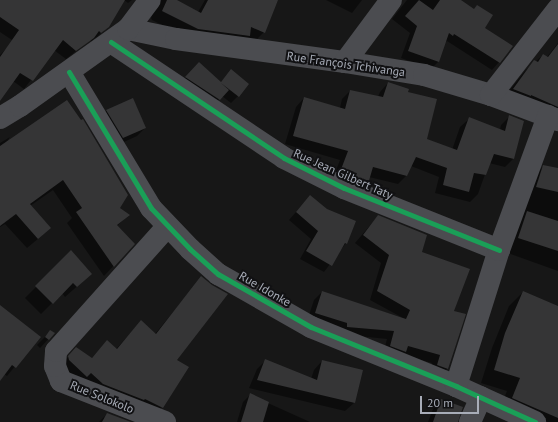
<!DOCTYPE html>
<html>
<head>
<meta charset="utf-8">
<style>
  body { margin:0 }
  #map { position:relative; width:558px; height:422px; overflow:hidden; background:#171717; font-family:"PT Sans",sans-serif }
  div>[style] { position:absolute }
  .shadow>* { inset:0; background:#0007 }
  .building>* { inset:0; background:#353536 }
  .minor>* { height:22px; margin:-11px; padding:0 11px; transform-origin:11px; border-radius:11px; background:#4b4c50 }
  .cycleway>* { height:5px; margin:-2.5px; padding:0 2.5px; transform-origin:2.5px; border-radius:2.5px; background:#1a9f57 }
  span { translate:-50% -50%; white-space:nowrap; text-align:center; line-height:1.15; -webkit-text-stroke:4px #111113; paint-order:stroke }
  .street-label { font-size:12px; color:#a8adb8 }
  .scale { position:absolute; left:420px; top:396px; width:59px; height:18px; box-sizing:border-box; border:2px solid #a8adb8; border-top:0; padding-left:5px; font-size:12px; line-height:14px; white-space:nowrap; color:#a8adb8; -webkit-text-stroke:3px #111113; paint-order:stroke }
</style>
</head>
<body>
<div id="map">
  <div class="shadow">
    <i style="clip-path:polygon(0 0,132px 0,128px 3px,124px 0,108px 26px,98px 36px,91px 41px,90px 40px,66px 59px,54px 50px,24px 89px,13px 81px,0 100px,0 55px,8px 47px,33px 54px,0 32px)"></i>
    <i style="clip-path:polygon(149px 0,175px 0,198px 12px,205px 0,268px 0,264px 32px,254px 42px,188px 38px,152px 20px,151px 18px,153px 12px)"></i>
    <i style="clip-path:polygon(326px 0,362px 0,352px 13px)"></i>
    <i style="clip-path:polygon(407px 0,459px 0,483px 29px,499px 62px,492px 70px,447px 41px,445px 42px,438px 62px,431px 69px,401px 58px,410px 33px,392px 19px)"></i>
    <i style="clip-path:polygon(558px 43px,558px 113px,505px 96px,525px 71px,543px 55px,547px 57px)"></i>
    <i style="clip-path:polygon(199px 64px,220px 83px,231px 71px,238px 96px,231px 103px,222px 96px,212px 106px,179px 84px)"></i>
    <i style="clip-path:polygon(388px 83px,407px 92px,426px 140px,452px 150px,460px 127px,469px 119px,500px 130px,501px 125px,510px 116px,513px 159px,505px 167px,489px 163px,478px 194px,470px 202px,435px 193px,439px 177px,411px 166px,407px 175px,398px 184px,369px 177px,367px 184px,359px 192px,332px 181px,340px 160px,285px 144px,296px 107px,304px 98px,340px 108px,342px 99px,350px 91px,378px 97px,380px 92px)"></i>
    <i style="clip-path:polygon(107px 110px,145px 128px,137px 136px,115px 146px,99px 119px)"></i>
    <i style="clip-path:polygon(10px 137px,6px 143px,119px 208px,128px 215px,117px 226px,134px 244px,104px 276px,67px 223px,72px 218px,53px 190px,30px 206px,39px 238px,27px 248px,5px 224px,0 227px,0 143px)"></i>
    <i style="clip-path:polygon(544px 166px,558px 169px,558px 271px,505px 252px,530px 180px)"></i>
    <i style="clip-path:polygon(303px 204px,346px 243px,324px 272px,300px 259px,311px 239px,289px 220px)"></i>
    <i style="clip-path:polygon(378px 216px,421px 252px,453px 312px,464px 315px,447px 369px,439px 377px,430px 373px,432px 363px,402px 355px,383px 354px,387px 339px,339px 334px,307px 321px,314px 300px,322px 292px,403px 318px,370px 300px,381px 263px,355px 243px)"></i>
    <i style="clip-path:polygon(71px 252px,91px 274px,65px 297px,62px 293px,41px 314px,25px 298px)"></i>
    <i style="clip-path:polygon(202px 277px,162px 407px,152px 417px,134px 409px,59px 367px,76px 348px,91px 359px,107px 341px,116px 349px,141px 322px,155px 334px)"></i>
    <i style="clip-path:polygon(523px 292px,558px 307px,558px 422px,522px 422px,499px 411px,507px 391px,481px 383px,492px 348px,509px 306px)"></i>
    <i style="clip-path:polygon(0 327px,39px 337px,7px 376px,0 371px)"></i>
    <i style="clip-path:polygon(51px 331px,54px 333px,40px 348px,37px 345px)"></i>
    <i style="clip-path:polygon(266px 360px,311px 379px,314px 370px,322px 361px,354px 403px,345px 411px,249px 388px,257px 369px)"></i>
    <i style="clip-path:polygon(250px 395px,310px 422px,237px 422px,243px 402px)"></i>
    <i style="clip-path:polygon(441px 400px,458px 422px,428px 422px,433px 409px)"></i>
    <i style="clip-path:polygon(107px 414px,128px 422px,99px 422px)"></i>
  </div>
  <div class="building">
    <i style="clip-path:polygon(0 0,125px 0,109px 27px,101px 33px,99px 31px,94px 38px,76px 51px,63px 40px,33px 81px,20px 73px,0 101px,0 57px,19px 30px,0 17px)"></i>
    <i style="clip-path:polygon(167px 0,177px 0,201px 13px,208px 0,278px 0,265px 33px,251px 27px,250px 36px,198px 29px,162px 11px)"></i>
    <i style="clip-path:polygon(419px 0,433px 10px,440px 0,461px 0,474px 9px,477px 5px,493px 15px,485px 28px,513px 46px,500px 63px,454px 34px,453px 36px,449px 33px,439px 62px,408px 51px,417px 26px,405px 16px)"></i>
    <i style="clip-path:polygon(558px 44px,558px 107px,531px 95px,531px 96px,513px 89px,534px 60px,538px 62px,543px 54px,548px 57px)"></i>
    <i style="clip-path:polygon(199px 62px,221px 82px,231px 69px,249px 84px,239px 97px,221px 83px,229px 90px,220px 100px,185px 77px)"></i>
    <i style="clip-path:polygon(388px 82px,409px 89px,408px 92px,437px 99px,427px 139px,457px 150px,469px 117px,505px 131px,509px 115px,524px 121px,514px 159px,494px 154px,486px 175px,474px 173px,469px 192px,443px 185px,447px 168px,416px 157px,407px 176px,373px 167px,368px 184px,340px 172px,348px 151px,293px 136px,304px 97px,345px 109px,350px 90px,383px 97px)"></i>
    <i style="clip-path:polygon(133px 98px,146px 128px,123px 138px,106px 110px)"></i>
    <i style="clip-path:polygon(67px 100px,81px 120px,83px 119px,128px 195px,120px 208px,130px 215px,117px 225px,135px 244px,114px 267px,76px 212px,82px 208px,63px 180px,30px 204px,51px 228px,38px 239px,16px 214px,0 226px,0 146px)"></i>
    <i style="clip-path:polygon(543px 165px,558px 168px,558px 192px,536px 187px)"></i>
    <i style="clip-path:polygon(310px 195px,327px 209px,356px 221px,347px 244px,345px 243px,332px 266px,306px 251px,318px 231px,296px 212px)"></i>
    <i style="clip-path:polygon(527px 211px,558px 221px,558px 251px,518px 238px)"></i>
    <i style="clip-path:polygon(378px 215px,427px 235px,422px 252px,470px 269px,454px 311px,466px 314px,448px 369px,437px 365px,440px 355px,408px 346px,406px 352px,390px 346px,394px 331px,347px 327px,347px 323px,315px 313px,322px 291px,406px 319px,410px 310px,377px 291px,389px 255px,363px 235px)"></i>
    <i style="clip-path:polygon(71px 250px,92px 274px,77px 287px,73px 283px,53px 304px,35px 286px)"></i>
    <i style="clip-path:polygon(201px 276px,212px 285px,228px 294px,177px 360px,189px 367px,163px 408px,145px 399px,144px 400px,103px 384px,91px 373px,87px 377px,69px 360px,68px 356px,76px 347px,92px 358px,107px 340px,117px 349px,141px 320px,156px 334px)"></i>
    <i style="clip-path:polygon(523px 291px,558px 306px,558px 418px,512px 398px,520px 378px,494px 370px,505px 333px)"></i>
    <i style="clip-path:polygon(0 305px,41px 337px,16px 368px,12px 365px,0 381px)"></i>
    <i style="clip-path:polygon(50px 330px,55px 333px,49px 340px,45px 337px)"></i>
    <i style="clip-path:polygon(265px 359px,317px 380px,322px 360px,363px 370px,355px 403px,257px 380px)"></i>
    <i style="clip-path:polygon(250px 393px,269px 402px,263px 422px,241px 422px)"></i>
    <i style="clip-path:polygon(441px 399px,463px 407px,458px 422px,433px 422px)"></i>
    <i style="clip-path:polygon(107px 413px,131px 422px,102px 422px)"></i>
  </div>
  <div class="minor">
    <i style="left:128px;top:29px;width:49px;rotate:11.8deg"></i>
    <i style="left:176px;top:39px;width:171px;rotate:7.8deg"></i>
    <i style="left:345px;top:62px;width:80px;rotate:9.3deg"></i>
    <i style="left:424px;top:75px;width:70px;rotate:16.6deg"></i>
    <i style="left:491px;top:95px;width:72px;rotate:20.5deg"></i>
    <i style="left:111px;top:42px;width:208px;rotate:33.8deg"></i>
    <i style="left:284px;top:158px;width:67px;rotate:26.6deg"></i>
    <i style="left:344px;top:188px;width:167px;rotate:21.8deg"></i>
    <i style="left:345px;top:62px;width:77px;rotate:-53.4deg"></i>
    <i style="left:69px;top:72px;width:159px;rotate:58.9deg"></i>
    <i style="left:151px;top:208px;width:57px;rotate:46.4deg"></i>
    <i style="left:190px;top:249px;width:38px;rotate:42deg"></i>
    <i style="left:218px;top:274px;width:107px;rotate:29.7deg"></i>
    <i style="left:311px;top:327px;width:157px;rotate:22.1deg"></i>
    <i style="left:456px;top:386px;width:87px;rotate:24.5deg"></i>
    <i style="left:491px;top:95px;width:109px;rotate:-52.1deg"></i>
    <i style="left:0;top:118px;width:23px;rotate:-31deg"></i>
    <i style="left:20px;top:106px;width:133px;rotate:-35.5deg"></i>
    <i style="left:128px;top:29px;width:36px;rotate:-53deg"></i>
    <i style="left:456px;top:386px;width:143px;rotate:-72.5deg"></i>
    <i style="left:499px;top:250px;width:143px;rotate:-69.9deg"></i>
    <i style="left:165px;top:422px;width:112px;rotate:-158.5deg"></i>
    <i style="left:61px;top:381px;width:16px;rotate:-112deg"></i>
    <i style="left:55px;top:366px;width:15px;rotate:-86deg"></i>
    <i style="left:56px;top:351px;width:166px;rotate:-48.2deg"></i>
    <i style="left:470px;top:422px;width:27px;rotate:-66deg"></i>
  </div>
  <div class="cycleway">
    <i style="left:111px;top:42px;width:208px;rotate:33.8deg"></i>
    <i style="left:284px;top:158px;width:67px;rotate:26.6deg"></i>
    <i style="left:344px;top:188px;width:167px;rotate:21.8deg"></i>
    <i style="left:69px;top:72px;width:159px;rotate:58.9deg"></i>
    <i style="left:151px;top:208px;width:57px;rotate:46.4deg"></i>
    <i style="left:190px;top:249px;width:38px;rotate:42deg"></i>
    <i style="left:218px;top:274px;width:107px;rotate:29.7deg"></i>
    <i style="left:311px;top:327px;width:157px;rotate:22.1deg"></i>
    <i style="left:456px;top:386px;width:87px;rotate:24.5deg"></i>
  </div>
  <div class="street-label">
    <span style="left:346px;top:64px;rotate:8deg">Rue François Tchivanga</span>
    <span style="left:343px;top:174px;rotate:24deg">Rue Jean Gilbert Taty</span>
    <span style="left:265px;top:289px;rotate:30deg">Rue Idonke</span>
    <span style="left:102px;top:397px;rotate:22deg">Rue Solokolo</span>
  </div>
  <div class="scale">20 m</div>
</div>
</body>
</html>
